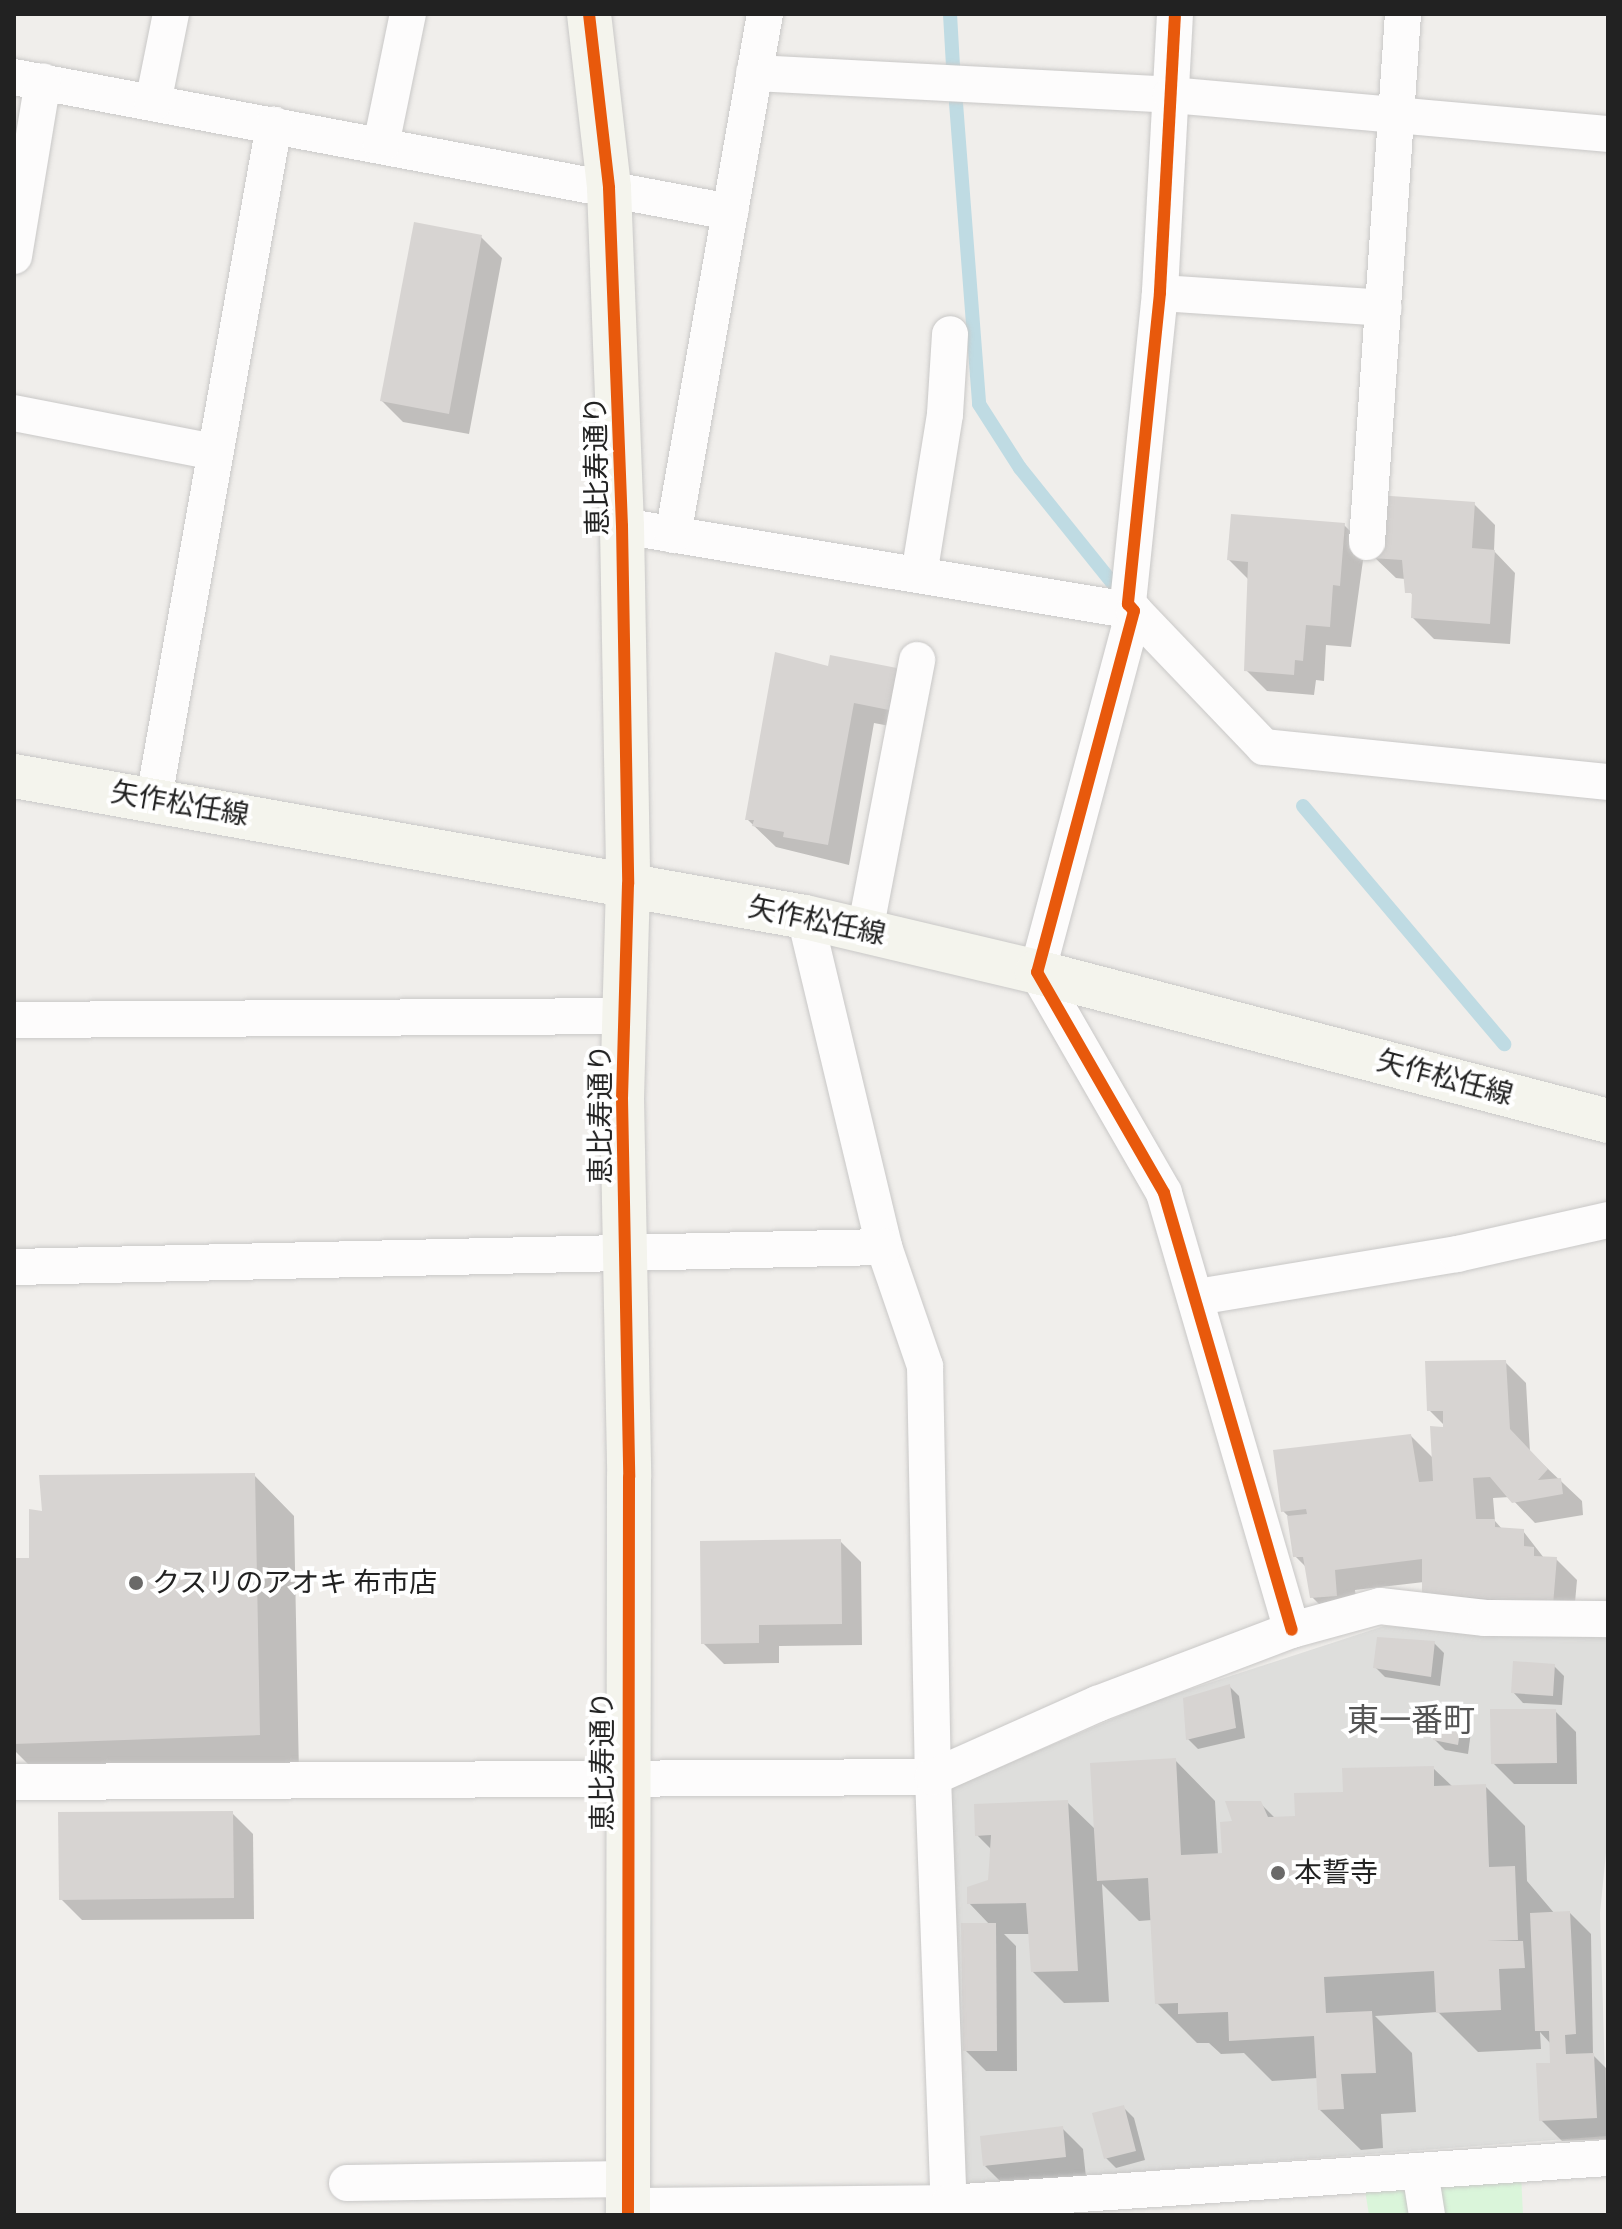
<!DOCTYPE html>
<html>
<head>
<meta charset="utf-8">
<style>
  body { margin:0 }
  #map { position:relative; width:1622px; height:2229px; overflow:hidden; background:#f0eeeb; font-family:Signika,"Noto Sans JP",sans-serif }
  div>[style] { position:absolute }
  .religious>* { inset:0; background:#dededc }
  .park>* { inset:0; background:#daf5da }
  .shadow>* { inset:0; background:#0003 }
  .stream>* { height:14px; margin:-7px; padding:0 7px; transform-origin:7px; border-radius:7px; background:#bfdbe3 }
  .building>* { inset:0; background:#d7d4d2 }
  .roads { filter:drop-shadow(0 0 2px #c9c8c7) drop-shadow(0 0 2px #c9c8c7) }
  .street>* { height:36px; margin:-18px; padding:0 18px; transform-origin:18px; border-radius:18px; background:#fdfcfc }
  .secondary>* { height:44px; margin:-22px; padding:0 22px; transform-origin:22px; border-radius:22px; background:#f4f4ed }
  .cycleway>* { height:12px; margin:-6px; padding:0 6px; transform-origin:6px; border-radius:6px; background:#e8590c }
  .dots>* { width:22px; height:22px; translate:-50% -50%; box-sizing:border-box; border:4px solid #fff; border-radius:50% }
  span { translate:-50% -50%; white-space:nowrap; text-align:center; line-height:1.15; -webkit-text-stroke:8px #fff; paint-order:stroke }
  .street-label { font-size:28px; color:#222 }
  .poi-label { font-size:28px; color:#222 }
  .left { translate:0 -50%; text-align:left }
  .quarter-label { font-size:32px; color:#555 }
  .frame { position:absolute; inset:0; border:16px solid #222; pointer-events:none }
</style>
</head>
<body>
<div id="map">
  <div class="religious">
    <i style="clip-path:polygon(1384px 1626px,1608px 1638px,1608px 1833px,1600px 1913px,1607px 2136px,962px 2185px,949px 1789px,1157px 1700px)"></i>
  </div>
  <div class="park">
    <i style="clip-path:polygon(1521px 2174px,1523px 2215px,1432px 2215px,1429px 2178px)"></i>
    <i style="clip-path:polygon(1414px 2181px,1418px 2215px,1369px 2215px,1364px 2184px)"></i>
  </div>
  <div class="shadow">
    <i style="clip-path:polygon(481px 237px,502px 258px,469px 434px,403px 422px,382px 401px)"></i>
    <i style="clip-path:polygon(1474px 504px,1495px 525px,1494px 551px,1515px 573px,1510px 644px,1434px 639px,1413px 618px,1414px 599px,1405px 579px,1396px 578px,1374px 557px)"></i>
    <i style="clip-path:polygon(1344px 525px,1365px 546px,1351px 647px,1326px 645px,1324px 681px,1316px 680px,1314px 695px,1267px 691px,1246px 670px,1249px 580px,1229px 560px)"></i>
    <i style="clip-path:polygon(830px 669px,896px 669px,917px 691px,910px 730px,874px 723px,849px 865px,776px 847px,747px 819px)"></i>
    <i style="clip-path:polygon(1505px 1362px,1526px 1383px,1530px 1452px,1582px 1501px,1583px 1515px,1535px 1523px,1510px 1497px,1493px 1498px,1495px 1521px,1503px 1530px,1523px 1531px,1544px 1558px,1556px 1559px,1577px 1580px,1573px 1625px,1445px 1614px,1424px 1582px,1355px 1590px,1358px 1616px,1333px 1618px,1312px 1597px,1307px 1568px,1295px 1556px,1289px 1517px,1283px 1511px,1411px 1436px,1434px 1459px,1445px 1426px,1429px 1410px)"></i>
    <i style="clip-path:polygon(254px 1475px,294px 1516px,299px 1775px,48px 1784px,14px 1750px,14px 1611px,20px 1611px,44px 1513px)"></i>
    <i style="clip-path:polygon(840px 1541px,861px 1562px,862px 1645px,779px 1646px,779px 1663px,724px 1664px,703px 1643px)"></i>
    <i style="clip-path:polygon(1434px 1643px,1444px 1653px,1440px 1686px,1385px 1677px,1375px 1667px)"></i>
    <i style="clip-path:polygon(1554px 1666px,1564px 1676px,1562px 1705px,1523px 1703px,1513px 1692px)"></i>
    <i style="clip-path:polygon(1229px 1686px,1239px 1696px,1245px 1738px,1198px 1749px,1188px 1739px)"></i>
    <i style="clip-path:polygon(1555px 1711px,1576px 1732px,1577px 1784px,1514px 1784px,1493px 1763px)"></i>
    <i style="clip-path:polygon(1462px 1714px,1472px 1724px,1468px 1754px,1445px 1750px,1435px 1740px)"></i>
    <i style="clip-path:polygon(1175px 1760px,1215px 1801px,1218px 1855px,1224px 1855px,1234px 1823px,1260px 1803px,1276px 1819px,1297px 1818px,1345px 1794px,1433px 1768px,1453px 1787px,1485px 1786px,1525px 1826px,1527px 1881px,1555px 1914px,1570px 1913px,1591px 1934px,1593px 2055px,1608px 2070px,1608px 2139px,1562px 2141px,1541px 2120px,1552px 2065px,1551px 2044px,1540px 2032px,1541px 2049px,1478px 2052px,1438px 2012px,1375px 2016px,1412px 2053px,1416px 2112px,1381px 2114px,1383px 2148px,1361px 2150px,1320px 2110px,1318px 2078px,1272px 2081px,1244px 2053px,1221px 2054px,1209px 2043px,1197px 2043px,1157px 2003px,1152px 1920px,1139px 1921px,1102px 1884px,1109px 2002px,1064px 2003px,1033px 1972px,1030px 1934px,1004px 1934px,1016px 1946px,1017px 2071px,986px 2071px,965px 2050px,990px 1925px,969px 1903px,990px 1881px,992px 1850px,977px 1835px,1067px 1802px,1096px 1830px)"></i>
    <i style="clip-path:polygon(232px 1813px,253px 1834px,254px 1919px,82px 1920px,61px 1899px)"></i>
    <i style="clip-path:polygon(1124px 2108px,1134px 2118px,1145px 2160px,1116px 2168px,1106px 2158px)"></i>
    <i style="clip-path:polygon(1062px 2128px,1083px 2149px,1086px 2177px,1006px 2187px,985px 2166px)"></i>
  </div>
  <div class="stream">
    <i style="left:950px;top:14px;width:52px;rotate:86.7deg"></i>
    <i style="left:956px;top:103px;width:302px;rotate:85.6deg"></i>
    <i style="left:979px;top:404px;width:76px;rotate:57.4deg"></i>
    <i style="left:1020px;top:468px;width:158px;rotate:51.2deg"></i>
    <i style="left:1303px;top:806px;width:312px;rotate:49.8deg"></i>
  </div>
  <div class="building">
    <i style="clip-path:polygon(414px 222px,482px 235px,449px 414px,380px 401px)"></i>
    <i style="clip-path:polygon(1377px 495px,1475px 502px,1472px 548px,1495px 550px,1490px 624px,1411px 618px,1412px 593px,1405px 593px,1402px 560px,1372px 558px)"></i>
    <i style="clip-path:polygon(1231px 514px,1345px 523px,1340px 586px,1333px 585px,1330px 627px,1306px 625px,1303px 661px,1295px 660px,1294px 675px,1244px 671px,1248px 562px,1227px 560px)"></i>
    <i style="clip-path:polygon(775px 652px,828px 666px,830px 655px,897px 668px,889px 710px,854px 703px,828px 845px,783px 837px,784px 832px,752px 826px,754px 820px,745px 820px)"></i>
    <i style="clip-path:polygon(1506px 1360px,1510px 1429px,1548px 1469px,1538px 1480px,1561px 1478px,1563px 1494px,1512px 1503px,1490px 1477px,1473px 1478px,1476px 1519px,1495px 1519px,1495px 1527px,1524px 1529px,1524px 1546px,1534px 1547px,1534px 1556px,1557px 1557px,1553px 1605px,1422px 1593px,1422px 1559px,1335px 1570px,1337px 1596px,1310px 1598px,1303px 1557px,1293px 1557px,1287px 1516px,1307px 1514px,1306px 1509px,1281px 1512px,1273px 1450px,1411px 1434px,1419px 1482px,1433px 1481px,1430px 1426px,1443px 1427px,1443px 1411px,1427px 1411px,1425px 1361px)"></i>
    <i style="clip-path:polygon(255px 1473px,260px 1735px,14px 1744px,15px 1558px,29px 1558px,29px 1509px,42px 1511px,39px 1475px)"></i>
    <i style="clip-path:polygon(841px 1539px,842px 1624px,759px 1625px,759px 1643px,701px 1644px,700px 1541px)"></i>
    <i style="clip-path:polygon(1377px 1637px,1435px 1641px,1431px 1677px,1373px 1668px)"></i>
    <i style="clip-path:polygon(1513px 1661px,1555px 1664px,1553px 1696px,1511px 1693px)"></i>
    <i style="clip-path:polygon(1230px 1684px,1236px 1728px,1186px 1740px,1183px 1698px)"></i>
    <i style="clip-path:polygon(1438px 1708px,1463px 1712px,1458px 1745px,1433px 1740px)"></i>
    <i style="clip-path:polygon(1490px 1709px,1556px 1709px,1557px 1763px,1491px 1764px)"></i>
    <i style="clip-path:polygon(1176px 1758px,1181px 1855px,1222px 1853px,1220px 1822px,1232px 1821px,1225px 1801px,1261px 1801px,1268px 1817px,1295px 1816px,1294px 1793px,1343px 1792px,1342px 1768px,1434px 1766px,1434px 1786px,1486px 1784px,1489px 1867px,1515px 1866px,1518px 1940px,1487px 1941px,1523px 1941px,1525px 1968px,1499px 1969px,1501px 2010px,1436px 2013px,1434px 1971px,1324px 1977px,1326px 2013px,1372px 2011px,1376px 2073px,1341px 2074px,1344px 2109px,1318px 2110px,1314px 2036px,1229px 2041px,1228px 2012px,1178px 2014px,1178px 2003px,1155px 2004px,1148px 1878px,1097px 1881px,1090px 1763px)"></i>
    <i style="clip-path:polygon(1068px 1800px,1078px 1971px,1031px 1972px,1026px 1903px,967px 1904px,967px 1887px,988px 1880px,991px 1835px,975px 1836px,974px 1804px)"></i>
    <i style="clip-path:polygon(233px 1811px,234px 1898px,59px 1900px,58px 1812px)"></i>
    <i style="clip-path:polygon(1570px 1911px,1576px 2034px,1565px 2035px,1566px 2054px,1594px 2053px,1597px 2118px,1539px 2121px,1536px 2063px,1550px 2063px,1549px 2031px,1535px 2031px,1530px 1913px)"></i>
    <i style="clip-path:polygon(961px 1923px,996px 1923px,997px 2051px,963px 2051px)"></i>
    <i style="clip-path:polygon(1124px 2105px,1136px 2151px,1104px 2159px,1092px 2113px)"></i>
    <i style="clip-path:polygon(1063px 2126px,1066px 2157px,983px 2166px,980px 2136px)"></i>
  </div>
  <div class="roads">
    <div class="street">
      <i style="left:1175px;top:14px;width:279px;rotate:93.1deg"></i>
      <i style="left:1160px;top:293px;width:313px;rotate:95.9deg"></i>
      <i style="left:1128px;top:604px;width:9px;rotate:49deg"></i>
      <i style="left:1134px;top:611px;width:374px;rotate:105deg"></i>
      <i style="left:1037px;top:972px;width:255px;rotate:60.1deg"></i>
      <i style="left:1164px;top:1193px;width:455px;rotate:73.7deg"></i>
      <i style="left:754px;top:73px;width:418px;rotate:3deg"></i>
      <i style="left:1171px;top:95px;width:439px;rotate:5.1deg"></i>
      <i style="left:14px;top:77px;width:729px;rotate:10.68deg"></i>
      <i style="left:153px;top:103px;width:91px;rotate:-78.6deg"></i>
      <i style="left:381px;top:145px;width:134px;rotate:-78.4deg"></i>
      <i style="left:14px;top:256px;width:177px;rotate:-80.6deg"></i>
      <i style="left:1160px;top:293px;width:224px;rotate:3.8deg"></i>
      <i style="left:14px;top:413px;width:205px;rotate:11deg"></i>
      <i style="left:622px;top:526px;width:519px;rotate:9.43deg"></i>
      <i style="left:1134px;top:611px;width:188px;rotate:46.3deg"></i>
      <i style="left:1264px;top:747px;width:346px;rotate:5.8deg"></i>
      <i style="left:673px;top:535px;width:529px;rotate:-79.99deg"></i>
      <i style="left:1367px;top:542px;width:529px;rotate:-86.1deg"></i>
      <i style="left:919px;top:575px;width:163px;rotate:-80.8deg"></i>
      <i style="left:945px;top:414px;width:80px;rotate:-86.4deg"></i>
      <i style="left:154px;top:798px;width:684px;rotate:-79.89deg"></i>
      <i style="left:805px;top:917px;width:339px;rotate:76.5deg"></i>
      <i style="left:884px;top:1247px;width:126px;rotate:71deg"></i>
      <i style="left:925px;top:1366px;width:411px;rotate:88.9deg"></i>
      <i style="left:933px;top:1777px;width:438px;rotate:87.9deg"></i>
      <i style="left:865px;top:931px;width:276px;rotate:-79.1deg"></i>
      <i style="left:14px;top:1020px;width:612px;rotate:-0.37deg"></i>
      <i style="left:14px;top:1267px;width:870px;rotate:-1.32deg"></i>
      <i style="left:1197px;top:1297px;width:264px;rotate:-9.4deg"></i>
      <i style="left:1457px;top:1254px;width:155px;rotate:-12.7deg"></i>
      <i style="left:14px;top:1782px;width:919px;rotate:-0.31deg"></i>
      <i style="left:933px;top:1777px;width:180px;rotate:-24deg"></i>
      <i style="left:1097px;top:1704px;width:209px;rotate:-20.8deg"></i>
      <i style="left:1292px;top:1630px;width:91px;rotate:-15.3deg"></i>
      <i style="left:1380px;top:1606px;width:106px;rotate:6.5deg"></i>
      <i style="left:1485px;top:1618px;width:123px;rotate:0.5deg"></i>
      <i style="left:1420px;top:2171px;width:45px;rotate:81deg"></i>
      <i style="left:347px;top:2183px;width:280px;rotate:-0.8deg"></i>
      <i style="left:628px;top:2206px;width:321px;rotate:-0.5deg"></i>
      <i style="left:949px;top:2203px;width:661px;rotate:-3.91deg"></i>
    </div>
    <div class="secondary">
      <i style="left:589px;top:14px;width:175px;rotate:83.4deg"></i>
      <i style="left:609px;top:188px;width:338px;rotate:87.8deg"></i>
      <i style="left:622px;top:526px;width:358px;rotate:89deg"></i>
      <i style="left:628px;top:884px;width:214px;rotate:91.6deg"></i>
      <i style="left:622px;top:1098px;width:379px;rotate:88.9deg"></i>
      <i style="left:629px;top:1477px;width:738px;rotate:90.08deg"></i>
      <i style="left:14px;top:776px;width:803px;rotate:10.11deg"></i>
      <i style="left:805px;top:917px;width:238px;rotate:13.3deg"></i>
      <i style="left:1037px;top:972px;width:590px;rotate:14.62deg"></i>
    </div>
  </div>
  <div class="cycleway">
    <i style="left:589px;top:14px;width:175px;rotate:83.4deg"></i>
    <i style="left:609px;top:188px;width:338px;rotate:87.8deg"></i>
    <i style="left:622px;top:526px;width:358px;rotate:89deg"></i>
    <i style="left:628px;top:884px;width:214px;rotate:91.6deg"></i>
    <i style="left:622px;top:1098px;width:379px;rotate:88.9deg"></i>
    <i style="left:629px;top:1477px;width:738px;rotate:90.08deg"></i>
    <i style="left:1175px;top:14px;width:279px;rotate:93.1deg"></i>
    <i style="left:1160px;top:293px;width:313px;rotate:95.9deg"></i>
    <i style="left:1128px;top:604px;width:9px;rotate:49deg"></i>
    <i style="left:1134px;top:611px;width:374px;rotate:105deg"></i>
    <i style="left:1037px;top:972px;width:255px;rotate:60.1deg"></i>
    <i style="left:1164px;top:1193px;width:455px;rotate:73.7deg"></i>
  </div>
  <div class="dots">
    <i style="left:136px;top:1583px;background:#6a6968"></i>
    <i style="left:1278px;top:1873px;background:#6a6968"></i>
  </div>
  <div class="street-label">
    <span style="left:597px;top:466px;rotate:-91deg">恵比寿通り</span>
    <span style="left:180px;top:804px;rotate:10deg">矢作松任線</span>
    <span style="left:817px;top:921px;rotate:12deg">矢作松任線</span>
    <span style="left:1445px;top:1078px;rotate:15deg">矢作松任線</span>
    <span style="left:601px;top:1114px;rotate:-90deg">恵比寿通り</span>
    <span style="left:603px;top:1761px;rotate:-90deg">恵比寿通り</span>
  </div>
  <div class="poi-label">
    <span class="left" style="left:152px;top:1583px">クスリのアオキ 布市店</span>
    <span class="left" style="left:1294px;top:1873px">本誓寺</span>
  </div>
  <div class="quarter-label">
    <span style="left:1411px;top:1721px">東一番町</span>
  </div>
  <div class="frame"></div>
</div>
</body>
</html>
